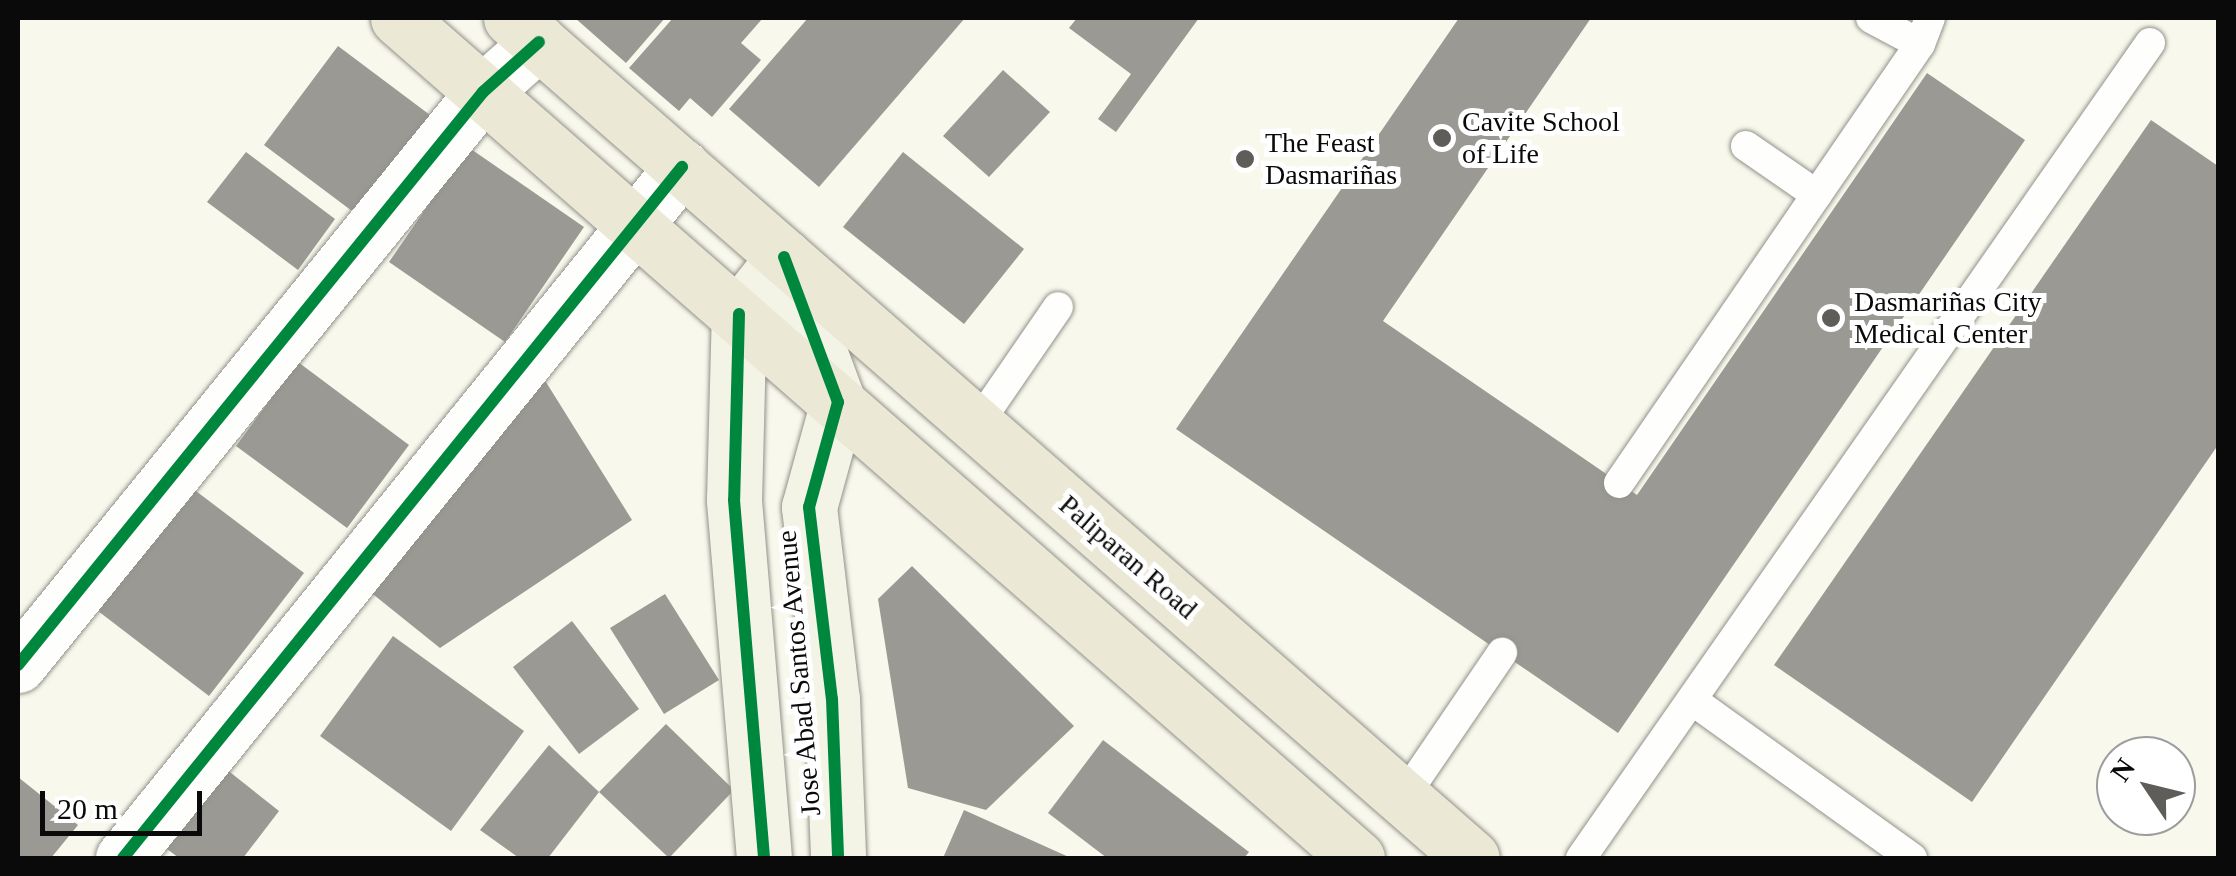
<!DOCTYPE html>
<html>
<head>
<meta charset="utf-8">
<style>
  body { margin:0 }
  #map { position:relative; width:2236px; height:876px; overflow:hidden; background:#f9f8ec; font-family:"Times New Roman",serif }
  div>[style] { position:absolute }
  .building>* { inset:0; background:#9b9993 }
  .roads { filter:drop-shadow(0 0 2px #92918c) drop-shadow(0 0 2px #92918c) }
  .service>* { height:30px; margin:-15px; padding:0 15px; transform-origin:15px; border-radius:15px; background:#fefefc }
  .minor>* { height:55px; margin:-27.5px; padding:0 27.5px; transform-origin:27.5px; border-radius:27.5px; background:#fefefc }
  .secondary>* { height:55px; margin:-27.5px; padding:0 27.5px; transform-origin:27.5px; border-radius:27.5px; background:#f4f4e6 }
  .primary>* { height:55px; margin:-27.5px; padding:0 27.5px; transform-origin:27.5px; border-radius:27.5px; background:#ebe9d5 }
  .cycleway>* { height:12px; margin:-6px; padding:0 6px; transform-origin:6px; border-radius:6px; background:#00873e }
  .dots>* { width:28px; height:28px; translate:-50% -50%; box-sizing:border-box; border:5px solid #fff; border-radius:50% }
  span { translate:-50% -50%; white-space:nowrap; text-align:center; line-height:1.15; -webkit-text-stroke:10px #fff; paint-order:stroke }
  .poi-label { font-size:28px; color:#0a0a0a }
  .left { translate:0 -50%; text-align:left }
  .street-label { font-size:28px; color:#0a0a0a }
  .frame { position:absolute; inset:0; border:20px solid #0a0a0a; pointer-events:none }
  .north { position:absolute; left:2096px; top:736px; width:100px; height:100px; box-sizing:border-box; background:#fff; border:2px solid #9d9d9d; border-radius:50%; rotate:305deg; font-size:28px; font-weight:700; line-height:40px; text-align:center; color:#0a0a0a }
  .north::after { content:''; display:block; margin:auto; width:35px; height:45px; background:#5e5d59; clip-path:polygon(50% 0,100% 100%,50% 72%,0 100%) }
  .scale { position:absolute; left:40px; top:791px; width:162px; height:45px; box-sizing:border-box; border:5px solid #0a0a0a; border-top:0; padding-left:12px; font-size:30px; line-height:35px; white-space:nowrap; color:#0a0a0a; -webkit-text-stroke:8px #fff; paint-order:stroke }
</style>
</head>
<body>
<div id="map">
  <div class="building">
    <i style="clip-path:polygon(575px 18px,665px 18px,626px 63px)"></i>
    <i style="clip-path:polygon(673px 18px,763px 18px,741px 43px,761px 60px,712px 117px,690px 98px,679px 111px,629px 68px)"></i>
    <i style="clip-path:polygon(808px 18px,965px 18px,819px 187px,729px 109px)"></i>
    <i style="clip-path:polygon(1077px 18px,1199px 18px,1116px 132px,1098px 119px,1131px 74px,1069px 28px)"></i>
    <i style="clip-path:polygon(1459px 18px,1591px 18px,1383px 321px,1637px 495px,1927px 73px,2025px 140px,1618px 733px,1176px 429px)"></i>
    <i style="clip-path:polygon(338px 46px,438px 121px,364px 220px,264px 145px)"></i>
    <i style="clip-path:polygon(1003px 70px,1050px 112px,989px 177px,943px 136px)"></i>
    <i style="clip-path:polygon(2151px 120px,2218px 166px,2218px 445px,1972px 802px,1774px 665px)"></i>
    <i style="clip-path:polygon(468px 147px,584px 227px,505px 342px,389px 262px)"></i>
    <i style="clip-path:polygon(246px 152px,335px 219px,298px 270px,207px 202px)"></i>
    <i style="clip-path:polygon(903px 152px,1024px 249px,964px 324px,843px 227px)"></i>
    <i style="clip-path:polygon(531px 358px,632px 520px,440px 648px,354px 579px)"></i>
    <i style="clip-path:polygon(298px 362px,409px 445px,347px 528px,236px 446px)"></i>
    <i style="clip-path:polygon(192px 488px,304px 573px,209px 696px,98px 611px)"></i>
    <i style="clip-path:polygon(912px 566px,1074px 726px,986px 810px,908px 788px,878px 599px)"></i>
    <i style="clip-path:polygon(665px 594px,719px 680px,664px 714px,610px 628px)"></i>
    <i style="clip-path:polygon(572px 621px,639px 709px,579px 754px,513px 667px)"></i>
    <i style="clip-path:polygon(393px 636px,524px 731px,451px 831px,320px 736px)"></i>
    <i style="clip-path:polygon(666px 724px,734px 790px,669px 858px,599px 792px)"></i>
    <i style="clip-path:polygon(1103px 740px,1249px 852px,1244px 858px,1107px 858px,1048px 813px)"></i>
    <i style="clip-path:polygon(549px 745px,599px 792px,548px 858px,519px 858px,480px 830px)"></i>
    <i style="clip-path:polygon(216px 761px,279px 811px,243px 858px,179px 858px,155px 840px)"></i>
    <i style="clip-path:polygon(18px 777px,78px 825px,51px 858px,18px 858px)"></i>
    <i style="clip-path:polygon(964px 810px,1071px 858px,943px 858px)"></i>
  </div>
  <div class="roads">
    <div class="service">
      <i style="left:1871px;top:18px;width:55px;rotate:28deg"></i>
      <i style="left:1746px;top:146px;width:86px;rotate:34.6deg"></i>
      <i style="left:977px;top:425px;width:143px;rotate:-55.5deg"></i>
      <i style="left:1619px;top:483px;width:532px;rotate:-55.56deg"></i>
      <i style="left:1920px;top:44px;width:28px;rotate:-69deg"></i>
      <i style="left:1692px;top:700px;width:271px;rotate:35.7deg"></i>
      <i style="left:1403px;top:798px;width:176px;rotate:-55.7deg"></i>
      <i style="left:1581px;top:858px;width:994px;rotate:-55.08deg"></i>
    </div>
    <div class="minor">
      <i style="left:18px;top:665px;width:738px;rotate:-50.94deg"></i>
      <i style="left:483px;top:92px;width:75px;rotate:-41.8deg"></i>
      <i style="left:123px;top:858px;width:889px;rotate:-51.03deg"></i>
    </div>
    <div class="secondary">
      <i style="left:784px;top:257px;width:155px;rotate:69.6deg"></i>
      <i style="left:838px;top:402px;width:109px;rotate:105.4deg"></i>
      <i style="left:809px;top:507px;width:193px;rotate:83.2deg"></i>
      <i style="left:832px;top:699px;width:159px;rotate:87.8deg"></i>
      <i style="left:764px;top:858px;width:359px;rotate:-94.8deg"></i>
      <i style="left:734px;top:500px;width:186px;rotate:-88.5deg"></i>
      <i style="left:739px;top:314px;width:73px;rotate:-51.7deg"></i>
    </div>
    <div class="primary">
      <i style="left:398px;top:18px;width:1275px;rotate:41.22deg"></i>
      <i style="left:511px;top:18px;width:1276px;rotate:41.16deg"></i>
    </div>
  </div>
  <div class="cycleway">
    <i style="left:784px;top:257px;width:155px;rotate:69.6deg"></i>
    <i style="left:838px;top:402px;width:109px;rotate:105.4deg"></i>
    <i style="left:809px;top:507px;width:193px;rotate:83.2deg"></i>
    <i style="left:832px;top:699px;width:159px;rotate:87.8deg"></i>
    <i style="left:739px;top:314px;width:186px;rotate:91.5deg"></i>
    <i style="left:734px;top:500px;width:359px;rotate:85.2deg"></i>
    <i style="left:18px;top:665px;width:738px;rotate:-50.94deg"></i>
    <i style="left:483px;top:92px;width:75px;rotate:-41.8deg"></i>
    <i style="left:123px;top:858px;width:889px;rotate:-51.03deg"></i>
  </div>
  <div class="dots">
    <i style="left:1442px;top:138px;background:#5e5d59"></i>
    <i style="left:1245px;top:159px;background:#5e5d59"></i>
    <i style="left:1831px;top:318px;background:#5e5d59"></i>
  </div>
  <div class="poi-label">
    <span class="left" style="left:1462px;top:138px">Cavite School<br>of Life</span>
    <span class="left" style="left:1265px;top:159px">The Feast<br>Dasmariñas</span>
    <span class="left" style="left:1854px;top:318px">Dasmariñas City<br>Medical Center</span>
  </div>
  <div class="street-label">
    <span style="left:1128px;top:557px;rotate:41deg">Paliparan Road</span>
    <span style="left:799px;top:673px;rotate:-95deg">Jose Abad Santos Avenue</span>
  </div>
  <div class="frame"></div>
  <div class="north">N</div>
  <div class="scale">20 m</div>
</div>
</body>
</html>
